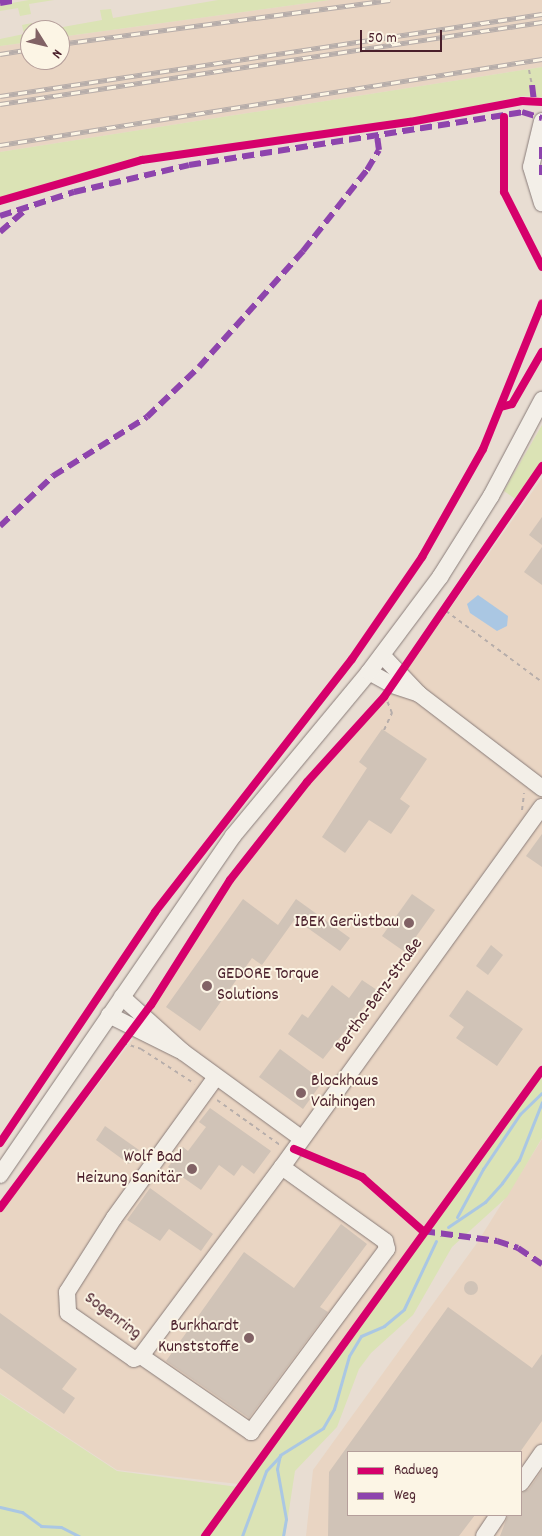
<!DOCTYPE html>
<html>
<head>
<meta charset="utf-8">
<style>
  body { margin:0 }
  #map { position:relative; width:542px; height:1536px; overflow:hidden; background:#e8ddd2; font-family:Dekko,sans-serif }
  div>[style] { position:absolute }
  .built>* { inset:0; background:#e9d5c3 }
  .green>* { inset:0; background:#dbe3b5 }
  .water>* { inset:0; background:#aac7e3 }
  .stream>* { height:3px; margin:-1.5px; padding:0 1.5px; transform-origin:1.5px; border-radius:1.5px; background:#aac7e3 }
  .building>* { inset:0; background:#d0c3b7 }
  .round { border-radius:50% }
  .path>* { height:2px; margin-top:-1px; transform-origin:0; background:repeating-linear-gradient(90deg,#b6adaa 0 4px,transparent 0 8px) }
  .roads { filter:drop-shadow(0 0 1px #897c79) drop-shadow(0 0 1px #897c79) }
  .minor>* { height:16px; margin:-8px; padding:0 8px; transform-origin:8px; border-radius:8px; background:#f3efe8 }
  .rail>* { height:5px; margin-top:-2.5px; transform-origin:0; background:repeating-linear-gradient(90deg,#fcf5e5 0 9px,#b6adaa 0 18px); box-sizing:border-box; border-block:1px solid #b6adaa }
  .quiet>* { height:6px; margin-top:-3px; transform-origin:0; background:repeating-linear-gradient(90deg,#8e44ad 0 12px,transparent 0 18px) }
  .cycleway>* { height:8px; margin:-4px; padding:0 4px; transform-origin:4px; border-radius:4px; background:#d6006c }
  .dots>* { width:14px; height:14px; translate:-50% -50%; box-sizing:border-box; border:2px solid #fcf5e5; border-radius:50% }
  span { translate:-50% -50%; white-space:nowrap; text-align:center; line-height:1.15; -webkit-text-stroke:4px #fcf5e5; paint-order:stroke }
  .poi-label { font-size:18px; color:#4a1f2b }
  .right { translate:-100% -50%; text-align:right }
  .left { translate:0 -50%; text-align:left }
  .street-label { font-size:18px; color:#4a1f2b }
  .legend { position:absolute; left:347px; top:1451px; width:175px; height:65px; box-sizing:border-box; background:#fcf5e5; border:1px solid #b59f9b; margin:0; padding:6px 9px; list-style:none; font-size:15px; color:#4a1f2b }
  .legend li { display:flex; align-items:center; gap:10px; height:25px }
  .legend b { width:25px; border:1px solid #b59f9b }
  .north { position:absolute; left:20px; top:20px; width:50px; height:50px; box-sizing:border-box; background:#fcf5e5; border:1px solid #b59f9b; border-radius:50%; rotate:126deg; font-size:14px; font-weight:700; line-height:20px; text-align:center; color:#4a1f2b }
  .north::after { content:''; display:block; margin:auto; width:18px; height:22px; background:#816265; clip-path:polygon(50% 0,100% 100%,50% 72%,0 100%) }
  .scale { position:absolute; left:360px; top:30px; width:82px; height:22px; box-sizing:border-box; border:2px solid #4a1f2b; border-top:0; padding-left:6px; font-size:15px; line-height:18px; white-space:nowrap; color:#4a1f2b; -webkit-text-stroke:4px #fcf5e5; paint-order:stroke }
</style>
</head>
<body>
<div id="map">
  <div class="built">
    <i style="clip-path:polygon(330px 0,542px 0,542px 67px,0 152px,0 46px,30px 42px,30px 60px,60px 60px,60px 37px)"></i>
    <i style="clip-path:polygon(542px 478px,542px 1064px,238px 1484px,117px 1470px,0 1393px,0 1212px,133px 1039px,233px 882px,309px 785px,382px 705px)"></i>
    <i style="clip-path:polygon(evenodd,542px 1139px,542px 1536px,306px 1536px,313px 1470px,477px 1243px,542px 1139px,348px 1452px,521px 1452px,521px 1515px,348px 1515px,348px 1452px)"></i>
  </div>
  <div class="green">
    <i style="clip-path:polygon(29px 0,54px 0,29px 4px,31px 14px,20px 16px,18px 8px,0 11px,0 5px)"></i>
    <i style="clip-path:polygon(218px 0,330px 0,60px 37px,60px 30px,46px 30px,102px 20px,100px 10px,111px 9px,113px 18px)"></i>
    <i style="clip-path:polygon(32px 23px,30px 42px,0 46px,0 39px,24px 34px,22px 25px)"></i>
    <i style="clip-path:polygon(542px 67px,542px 97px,523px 96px,410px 120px,142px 159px,0 199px,0 152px)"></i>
    <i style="clip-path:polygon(542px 425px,542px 461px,518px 501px,504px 491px)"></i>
    <i style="clip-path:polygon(542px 1070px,542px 1138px,507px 1197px,452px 1247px,413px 1315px,371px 1353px,359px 1369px,337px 1427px,295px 1471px,285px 1536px,206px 1536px)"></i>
    <i style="clip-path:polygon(0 1394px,117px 1471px,238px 1487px,203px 1536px,0 1536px)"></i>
  </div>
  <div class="water">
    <i style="clip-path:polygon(478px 595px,508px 616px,507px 626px,497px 631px,470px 613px,467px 604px)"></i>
  </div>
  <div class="stream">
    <i style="left:457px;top:1217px;width:55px;rotate:-61.6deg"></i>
    <i style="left:483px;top:1169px;width:66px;rotate:-56.1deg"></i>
    <i style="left:520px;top:1114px;width:30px;rotate:-44deg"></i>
    <i style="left:448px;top:1227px;width:45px;rotate:-34deg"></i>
    <i style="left:485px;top:1202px;width:25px;rotate:-48deg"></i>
    <i style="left:502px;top:1183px;width:29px;rotate:-54deg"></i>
    <i style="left:519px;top:1160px;width:62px;rotate:-68.4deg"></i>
    <i style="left:0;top:1507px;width:23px;rotate:13deg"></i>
    <i style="left:22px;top:1512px;width:24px;rotate:36deg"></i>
    <i style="left:41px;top:1526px;width:20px;rotate:3deg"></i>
    <i style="left:61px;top:1527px;width:20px;rotate:27deg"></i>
    <i style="left:242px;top:1536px;width:69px;rotate:-69.7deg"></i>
    <i style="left:266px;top:1471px;width:21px;rotate:-47deg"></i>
    <i style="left:283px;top:1536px;width:17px;rotate:-80deg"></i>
    <i style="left:286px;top:1519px;width:51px;rotate:-100.2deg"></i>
    <i style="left:277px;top:1469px;width:14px;rotate:-78deg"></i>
    <i style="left:280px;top:1455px;width:51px;rotate:-32.1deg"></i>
    <i style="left:323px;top:1428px;width:22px;rotate:-60deg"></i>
    <i style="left:334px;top:1409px;width:55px;rotate:-74.2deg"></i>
    <i style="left:349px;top:1356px;width:23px;rotate:-59deg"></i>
    <i style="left:361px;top:1336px;width:25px;rotate:-23deg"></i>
    <i style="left:384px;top:1326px;width:26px;rotate:-40deg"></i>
    <i style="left:404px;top:1309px;width:75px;rotate:-64.8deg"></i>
  </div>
  <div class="building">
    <i style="clip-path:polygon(542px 517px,542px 545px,529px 535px)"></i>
    <i style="clip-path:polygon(542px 547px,542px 585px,524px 572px)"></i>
    <i style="clip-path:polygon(382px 729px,427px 759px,400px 799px,410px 806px,391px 834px,369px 820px,345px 853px,322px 837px,367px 768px,359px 762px)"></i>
    <i style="clip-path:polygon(542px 834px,542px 867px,526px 856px)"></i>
    <i style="clip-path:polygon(412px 894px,435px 910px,405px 952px,382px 936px)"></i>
    <i style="clip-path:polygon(243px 899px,278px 925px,296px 899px,350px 938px,340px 951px,295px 919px,262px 965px,252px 958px,200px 1031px,166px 1007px)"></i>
    <i style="clip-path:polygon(491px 945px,503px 955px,488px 975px,476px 966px)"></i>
    <i style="clip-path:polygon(362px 980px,377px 990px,323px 1059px,288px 1034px,302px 1014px,308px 1018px,332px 985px,349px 998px)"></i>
    <i style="clip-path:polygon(467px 990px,523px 1029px,497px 1066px,456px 1038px,464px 1027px,449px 1016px)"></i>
    <i style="clip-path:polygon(280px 1049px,323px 1081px,303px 1109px,259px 1077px)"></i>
    <i style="clip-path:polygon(210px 1108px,271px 1151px,254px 1174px,242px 1165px,234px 1176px,219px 1165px,201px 1190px,168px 1167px,183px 1147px,188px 1151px,206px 1127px,199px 1122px)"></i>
    <i style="clip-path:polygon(105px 1126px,139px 1150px,129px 1164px,96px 1140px)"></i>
    <i style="clip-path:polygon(150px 1188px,213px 1234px,201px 1251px,169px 1229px,160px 1241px,127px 1220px)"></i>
    <i style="clip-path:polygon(341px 1224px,367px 1244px,320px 1307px,328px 1312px,249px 1418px,166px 1361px,244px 1252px,294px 1288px)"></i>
    <i class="round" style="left:464px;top:1281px;width:14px;height:14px"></i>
    <i style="clip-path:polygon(448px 1307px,532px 1368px,542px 1354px,542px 1421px,520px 1452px,348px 1452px,348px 1515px,475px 1515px,459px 1536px,328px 1536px,329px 1472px)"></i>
    <i style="clip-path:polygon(0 1313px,77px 1369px,62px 1389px,75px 1398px,64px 1414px,0 1368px)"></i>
    <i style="clip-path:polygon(542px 1470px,542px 1536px,500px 1536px,508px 1515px,521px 1515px,521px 1493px,529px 1489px)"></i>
  </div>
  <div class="path">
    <i style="left:529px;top:70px;width:15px;rotate:79deg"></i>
    <i style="left:446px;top:611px;width:119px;rotate:36.5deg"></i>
    <i style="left:384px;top:730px;width:19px;rotate:-65deg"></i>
    <i style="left:392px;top:713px;width:16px;rotate:-112deg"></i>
    <i style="left:522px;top:810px;width:17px;rotate:-83deg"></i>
    <i style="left:123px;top:1043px;width:19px;rotate:18deg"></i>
    <i style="left:141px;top:1049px;width:64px;rotate:32.9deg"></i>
    <i style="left:217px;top:1100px;width:77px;rotate:35.5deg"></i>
  </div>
  <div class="roads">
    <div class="minor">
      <i style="left:542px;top:121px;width:47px;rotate:103.4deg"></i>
      <i style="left:531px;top:167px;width:38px;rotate:73deg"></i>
      <i style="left:382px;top:655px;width:54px;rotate:46.5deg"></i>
      <i style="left:419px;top:694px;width:155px;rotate:37.4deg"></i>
      <i style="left:369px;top:672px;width:26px;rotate:29deg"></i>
      <i style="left:392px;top:685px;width:28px;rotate:18deg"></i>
      <i style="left:122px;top:997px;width:82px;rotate:42deg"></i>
      <i style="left:183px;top:1052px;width:146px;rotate:36.1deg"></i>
      <i style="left:109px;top:1015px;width:78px;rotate:26.6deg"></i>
      <i style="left:216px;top:1077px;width:174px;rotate:125.9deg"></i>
      <i style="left:114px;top:1218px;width:88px;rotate:122.4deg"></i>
      <i style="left:67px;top:1292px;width:21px;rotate:87deg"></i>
      <i style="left:68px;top:1313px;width:80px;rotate:34.9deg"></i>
      <i style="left:134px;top:1359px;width:8px;rotate:-23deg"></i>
      <i style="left:141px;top:1356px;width:236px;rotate:-53.3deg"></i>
      <i style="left:282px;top:1167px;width:444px;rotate:-54.2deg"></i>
      <i style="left:0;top:1175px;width:411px;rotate:-55.5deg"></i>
      <i style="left:233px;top:836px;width:213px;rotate:-50.3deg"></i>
      <i style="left:369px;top:672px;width:119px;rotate:-53.2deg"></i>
      <i style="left:440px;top:577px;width:96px;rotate:-57.8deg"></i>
      <i style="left:491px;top:496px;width:109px;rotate:-62deg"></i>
      <i style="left:141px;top:1356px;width:134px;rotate:34.6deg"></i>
      <i style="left:251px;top:1432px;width:228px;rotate:-53.4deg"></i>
      <i style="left:387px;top:1249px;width:8px;rotate:-104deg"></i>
      <i style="left:385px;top:1241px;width:127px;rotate:-144.3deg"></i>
      <i style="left:521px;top:1483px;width:37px;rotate:-55deg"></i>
      <i style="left:484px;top:1536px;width:25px;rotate:-56deg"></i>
    </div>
  </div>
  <div class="rail">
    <i style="left:60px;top:44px;width:333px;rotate:-7.6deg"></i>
    <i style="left:0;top:54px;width:30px;rotate:-9deg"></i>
    <i style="left:0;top:96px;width:548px;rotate:-8.6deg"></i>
    <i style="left:0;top:104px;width:548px;rotate:-8.6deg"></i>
    <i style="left:0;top:145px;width:549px;rotate:-9.02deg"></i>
  </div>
  <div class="quiet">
    <i style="left:0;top:3px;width:17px;rotate:-10deg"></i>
    <i style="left:532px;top:85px;width:16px;rotate:83deg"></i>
    <i style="left:542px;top:147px;width:28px;rotate:90deg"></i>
    <i style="left:0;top:216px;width:78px;rotate:-18deg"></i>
    <i style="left:74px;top:192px;width:118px;rotate:-13.2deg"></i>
    <i style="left:189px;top:165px;width:337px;rotate:-9deg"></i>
    <i style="left:522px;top:112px;width:21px;rotate:17deg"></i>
    <i style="left:0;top:232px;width:35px;rotate:-41deg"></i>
    <i style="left:0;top:526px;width:73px;rotate:-43.3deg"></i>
    <i style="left:53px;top:476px;width:111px;rotate:-32.1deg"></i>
    <i style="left:147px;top:417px;width:72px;rotate:-43.9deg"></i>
    <i style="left:199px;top:367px;width:156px;rotate:-48.1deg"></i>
    <i style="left:303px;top:251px;width:103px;rotate:-51.7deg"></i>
    <i style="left:367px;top:170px;width:23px;rotate:-59deg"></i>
    <i style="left:379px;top:150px;width:14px;rotate:-98deg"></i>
    <i style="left:423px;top:1231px;width:75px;rotate:7.7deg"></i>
    <i style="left:497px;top:1241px;width:22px;rotate:18deg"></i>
    <i style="left:518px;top:1248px;width:29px;rotate:34deg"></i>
  </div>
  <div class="cycleway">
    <i style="left:504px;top:117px;width:75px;rotate:90deg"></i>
    <i style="left:504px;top:192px;width:84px;rotate:63.1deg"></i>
    <i style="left:0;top:201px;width:148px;rotate:-16.1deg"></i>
    <i style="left:142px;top:160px;width:271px;rotate:-8.1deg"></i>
    <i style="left:410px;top:122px;width:114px;rotate:-10.6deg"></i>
    <i style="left:522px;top:101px;width:20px;rotate:3deg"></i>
    <i style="left:501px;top:407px;width:11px;rotate:-15deg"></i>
    <i style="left:512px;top:404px;width:60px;rotate:-60deg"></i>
    <i style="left:0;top:1143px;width:278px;rotate:-56.1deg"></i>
    <i style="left:155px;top:912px;width:321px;rotate:-52.1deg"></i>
    <i style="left:352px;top:659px;width:124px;rotate:-55.5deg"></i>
    <i style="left:422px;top:557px;width:124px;rotate:-60.5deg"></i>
    <i style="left:483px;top:449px;width:157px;rotate:-67.9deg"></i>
    <i style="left:294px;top:1149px;width:74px;rotate:22.4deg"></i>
    <i style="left:362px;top:1177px;width:83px;rotate:41.6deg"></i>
    <i style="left:0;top:1208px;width:253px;rotate:-53.4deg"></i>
    <i style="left:151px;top:1005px;width:148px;rotate:-57.7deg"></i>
    <i style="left:230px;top:880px;width:125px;rotate:-51.8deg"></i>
    <i style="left:307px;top:782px;width:115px;rotate:-47.8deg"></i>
    <i style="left:384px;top:697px;width:280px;rotate:-55.6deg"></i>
    <i style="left:205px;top:1536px;width:575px;rotate:-54.13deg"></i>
  </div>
  <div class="dots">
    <i style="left:409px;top:923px;background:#816265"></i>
    <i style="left:207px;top:986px;background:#816265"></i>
    <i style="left:301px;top:1093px;background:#816265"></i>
    <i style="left:192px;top:1169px;background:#816265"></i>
    <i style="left:249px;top:1338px;background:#816265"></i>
  </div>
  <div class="poi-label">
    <span class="right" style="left:399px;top:923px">IBEK Gerüstbau</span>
    <span class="left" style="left:217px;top:986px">GEDORE Torque<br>Solutions</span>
    <span class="left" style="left:311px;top:1093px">Blockhaus<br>Vaihingen</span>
    <span class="right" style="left:182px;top:1169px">Wolf Bad<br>Heizung Sanitär</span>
    <span class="right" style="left:239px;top:1338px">Burkhardt<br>Kunststoffe</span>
  </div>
  <div class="street-label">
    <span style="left:380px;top:996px;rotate:-54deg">Bertha-Benz-Straße</span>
    <span style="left:112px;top:1317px;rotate:37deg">Sogenring</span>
  </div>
  <ul class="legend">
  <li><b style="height:6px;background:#d6006c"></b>Radweg</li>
  <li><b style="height:6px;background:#8e44ad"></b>Weg</li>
  </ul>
  <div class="north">N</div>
  <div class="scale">50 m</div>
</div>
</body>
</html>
